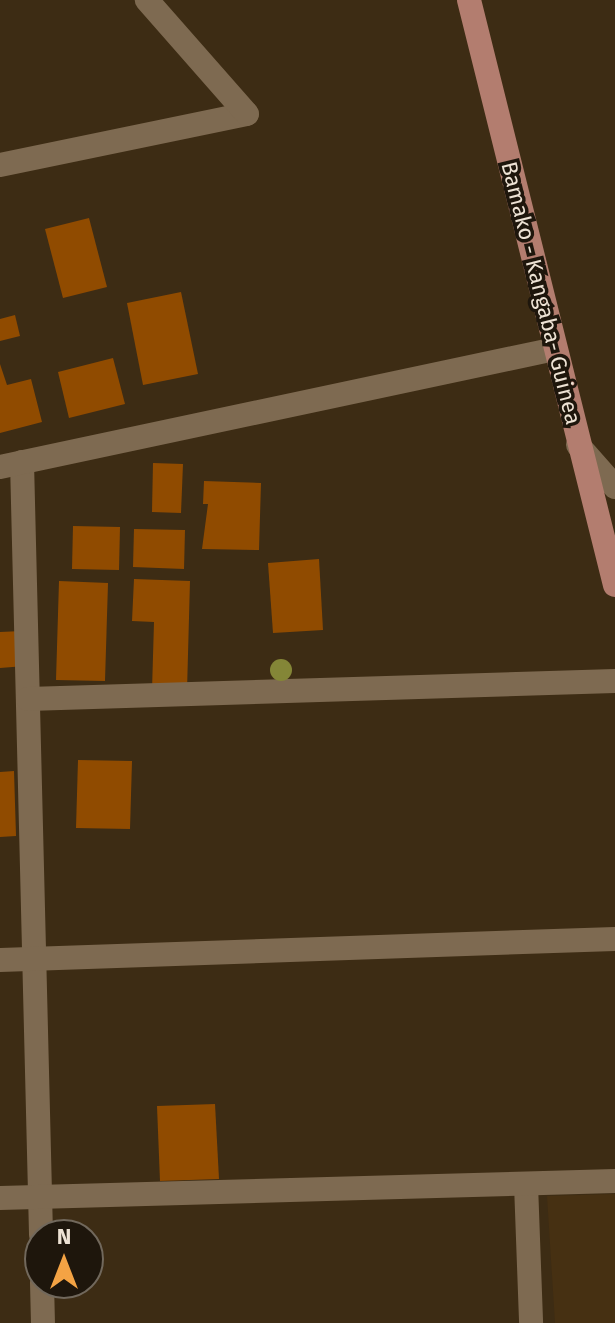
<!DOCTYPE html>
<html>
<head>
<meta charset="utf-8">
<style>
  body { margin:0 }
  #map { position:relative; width:615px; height:1323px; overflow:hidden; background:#3d2c14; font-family:"Fira Sans",sans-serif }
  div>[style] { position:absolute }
  .built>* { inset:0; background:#463012 }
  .building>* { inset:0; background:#904b00 }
  .street>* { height:24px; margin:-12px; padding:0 12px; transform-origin:12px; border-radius:12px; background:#7e6a51 }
  .primary>* { height:24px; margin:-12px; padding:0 12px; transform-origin:12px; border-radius:12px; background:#b37d6f }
  .trees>* { width:22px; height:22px; margin:-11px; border-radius:50%; background:#848637 }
  span { translate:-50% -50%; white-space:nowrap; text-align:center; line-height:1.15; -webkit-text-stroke:7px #1e160c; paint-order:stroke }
  .street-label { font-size:22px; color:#ede2d4 }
  .north { position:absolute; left:24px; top:1219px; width:80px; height:80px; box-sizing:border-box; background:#1e160c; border:2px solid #71685c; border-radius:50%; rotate:0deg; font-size:22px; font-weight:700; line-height:32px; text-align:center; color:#ede2d4 }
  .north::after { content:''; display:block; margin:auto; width:28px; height:36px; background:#f4a344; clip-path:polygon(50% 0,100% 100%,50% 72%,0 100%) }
</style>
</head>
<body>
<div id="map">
  <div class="built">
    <i style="clip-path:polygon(615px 1194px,615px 1323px,555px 1323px,547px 1196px)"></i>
  </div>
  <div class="building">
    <i style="clip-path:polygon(89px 218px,107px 287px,63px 298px,45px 229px)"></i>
    <i style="clip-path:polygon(181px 292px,198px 374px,143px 385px,127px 303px)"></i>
    <i style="clip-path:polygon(15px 315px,20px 336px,0 341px,0 319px)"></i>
    <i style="clip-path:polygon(113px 358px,125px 404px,69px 418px,58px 372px)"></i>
    <i style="clip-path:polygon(0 364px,7px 385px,31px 379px,42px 422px,0 433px)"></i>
    <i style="clip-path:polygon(153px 463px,183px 464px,181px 513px,152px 512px)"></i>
    <i style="clip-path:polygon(204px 481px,261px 483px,259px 550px,202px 549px,208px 504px,203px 504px)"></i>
    <i style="clip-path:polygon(73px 526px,120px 527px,119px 570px,72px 569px)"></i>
    <i style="clip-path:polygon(134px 529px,185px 530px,184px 569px,133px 567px)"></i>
    <i style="clip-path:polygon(319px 559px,323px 630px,273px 633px,268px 563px)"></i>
    <i style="clip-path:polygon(134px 579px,190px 581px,187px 691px,152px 690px,154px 622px,132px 621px)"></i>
    <i style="clip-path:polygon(59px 581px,108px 583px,105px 681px,56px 680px)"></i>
    <i style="clip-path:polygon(22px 631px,25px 666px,0 668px,0 632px)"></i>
    <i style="clip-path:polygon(78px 760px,132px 761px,130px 829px,76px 828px)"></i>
    <i style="clip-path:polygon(14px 771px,16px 836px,0 837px,0 772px)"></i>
    <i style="clip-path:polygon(215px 1104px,219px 1179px,160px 1181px,157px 1106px)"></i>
  </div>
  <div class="street">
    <i style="left:0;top:165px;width:252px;rotate:-11.7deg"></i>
    <i style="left:247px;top:114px;width:152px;rotate:-131.3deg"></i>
    <i style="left:578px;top:445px;width:56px;rotate:48.6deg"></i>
    <i style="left:22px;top:462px;width:773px;rotate:88.59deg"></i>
    <i style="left:0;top:467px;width:567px;rotate:-12deg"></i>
    <i style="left:28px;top:699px;width:587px;rotate:-1.76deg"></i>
    <i style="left:0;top:960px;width:615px;rotate:-1.96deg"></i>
    <i style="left:526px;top:1184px;width:139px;rotate:87.9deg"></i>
    <i style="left:0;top:1198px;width:615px;rotate:-1.58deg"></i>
    <i style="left:42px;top:1283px;width:40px;rotate:88.6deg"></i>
  </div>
  <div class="primary">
    <i style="left:469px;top:0;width:603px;rotate:75.99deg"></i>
  </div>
  <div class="trees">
    <i style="left:281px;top:670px"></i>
  </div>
  <div class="street-label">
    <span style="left:541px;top:293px;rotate:76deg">Bamako - Kangaba- Guinea</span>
  </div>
  <div class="north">N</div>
</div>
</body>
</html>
